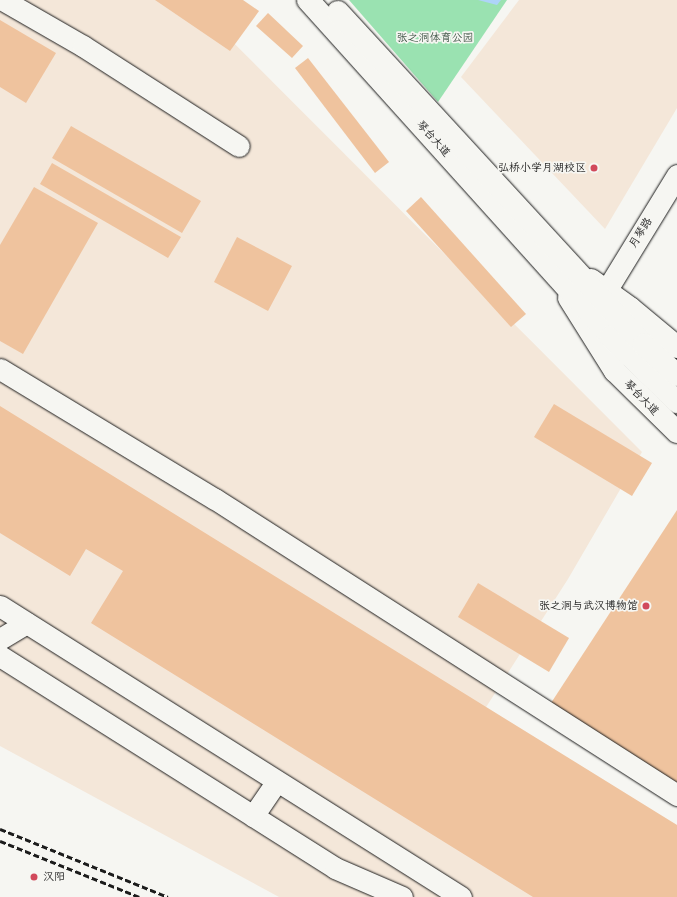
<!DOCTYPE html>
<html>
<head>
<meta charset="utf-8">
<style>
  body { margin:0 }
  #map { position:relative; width:677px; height:897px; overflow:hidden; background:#f6f6f2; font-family:"Shantell Sans","LXGW WenKai TC",sans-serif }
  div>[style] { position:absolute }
  .built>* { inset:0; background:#f4e7d9 }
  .green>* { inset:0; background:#9ae2b1 }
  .water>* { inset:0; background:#aed4f8 }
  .building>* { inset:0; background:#efc39e }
  .roads { filter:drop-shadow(0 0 1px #1c1c1c) drop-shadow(0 0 1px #1c1c1c) }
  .minor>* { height:21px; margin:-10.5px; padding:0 10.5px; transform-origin:10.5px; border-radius:10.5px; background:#f6f6f2 }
  .major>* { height:22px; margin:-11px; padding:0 11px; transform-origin:11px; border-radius:11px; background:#f6f6f2 }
  .highway>* { height:22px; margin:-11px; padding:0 11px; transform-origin:11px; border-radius:11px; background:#f6f6f2 }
  .rail>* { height:3px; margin-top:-1.5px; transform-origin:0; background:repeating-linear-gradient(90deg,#1c1c1c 0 6px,transparent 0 9px) }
  .dots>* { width:11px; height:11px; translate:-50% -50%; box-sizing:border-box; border:2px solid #f6f6f2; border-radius:50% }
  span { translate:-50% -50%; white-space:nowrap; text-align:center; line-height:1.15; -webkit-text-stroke:3.5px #f6f6f2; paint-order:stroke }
  .park-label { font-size:11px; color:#425749 }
  .street-label { font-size:11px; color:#1c1c1c }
  .poi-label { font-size:11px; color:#1c1c1c }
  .right { translate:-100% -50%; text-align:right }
  .left { translate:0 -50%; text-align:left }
</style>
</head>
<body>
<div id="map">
  <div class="built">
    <i style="clip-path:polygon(0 0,191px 0,642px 452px,568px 579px,481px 715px,677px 825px,677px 897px,279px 897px,0 746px)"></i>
    <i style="clip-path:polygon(519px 0,677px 0,677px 108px,605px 229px,461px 77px)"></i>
  </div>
  <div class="green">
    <i style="clip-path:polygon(349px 0,507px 0,438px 102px)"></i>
  </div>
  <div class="water">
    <i style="clip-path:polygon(478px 0,501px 0,497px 5px)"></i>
  </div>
  <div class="building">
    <i style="clip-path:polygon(155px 0,243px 0,259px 11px,230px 51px)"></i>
    <i style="clip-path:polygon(268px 13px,303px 46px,292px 58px,256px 26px)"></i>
    <i style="clip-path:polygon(0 20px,56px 53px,26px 103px,0 87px)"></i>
    <i style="clip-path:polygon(308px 58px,389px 162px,375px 173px,295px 68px)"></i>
    <i style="clip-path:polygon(71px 126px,201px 201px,182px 233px,52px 158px)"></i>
    <i style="clip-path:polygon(52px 163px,181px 237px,168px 258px,40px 184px)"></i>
    <i style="clip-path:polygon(34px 187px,98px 223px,23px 354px,0 341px,0 245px)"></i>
    <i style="clip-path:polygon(421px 197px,526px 314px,511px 327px,406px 211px)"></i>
    <i style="clip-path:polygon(237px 237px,292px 266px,268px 311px,214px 282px)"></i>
    <i style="clip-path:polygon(554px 404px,652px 463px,632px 496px,534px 437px)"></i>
    <i style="clip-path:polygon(0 406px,677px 825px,677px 897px,533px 897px,91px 623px,123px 571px,86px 549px,70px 576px,0 533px)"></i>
    <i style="clip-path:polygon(677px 510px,677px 783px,551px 703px)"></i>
    <i style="clip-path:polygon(478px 583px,569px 638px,549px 672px,458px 617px)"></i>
  </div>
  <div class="roads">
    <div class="minor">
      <i style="left:3px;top:0;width:92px;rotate:29.9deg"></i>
      <i style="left:83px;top:46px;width:185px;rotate:32.7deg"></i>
      <i style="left:606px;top:291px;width:136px;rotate:-58.5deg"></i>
      <i style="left:0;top:369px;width:251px;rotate:31.2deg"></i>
      <i style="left:215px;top:499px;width:549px;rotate:32.65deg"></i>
      <i style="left:0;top:606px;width:545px;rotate:32.26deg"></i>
      <i style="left:0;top:639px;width:31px;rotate:-31deg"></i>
      <i style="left:0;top:656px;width:396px;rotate:32.3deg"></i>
      <i style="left:335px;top:868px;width:73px;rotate:23.4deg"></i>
      <i style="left:253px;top:816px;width:42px;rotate:-55.6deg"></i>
    </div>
    <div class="major">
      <i style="left:591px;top:280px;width:48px;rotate:35.7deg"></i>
      <i style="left:630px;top:308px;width:61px;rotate:39.7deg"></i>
      <i style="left:569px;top:298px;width:86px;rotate:57.8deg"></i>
      <i style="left:615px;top:371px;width:87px;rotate:44.5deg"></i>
    </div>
    <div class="highway">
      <i style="left:308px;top:0;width:453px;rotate:48deg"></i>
      <i style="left:611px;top:337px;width:93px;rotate:44.6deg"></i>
      <i style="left:338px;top:12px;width:452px;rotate:47.4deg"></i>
      <i style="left:644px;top:345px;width:45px;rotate:42.3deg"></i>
    </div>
  </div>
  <div class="rail">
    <i style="left:0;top:829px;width:181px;rotate:22deg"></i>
    <i style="left:0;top:841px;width:150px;rotate:21.9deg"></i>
  </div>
  <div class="dots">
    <i style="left:594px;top:168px;background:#d1495b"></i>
    <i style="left:646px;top:606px;background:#d1495b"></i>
    <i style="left:34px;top:877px;background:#d1495b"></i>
  </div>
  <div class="park-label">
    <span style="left:435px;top:38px">张之洞体育公园</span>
  </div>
  <div class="street-label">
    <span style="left:433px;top:139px;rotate:48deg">琴台大道</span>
    <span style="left:641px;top:233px;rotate:-58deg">月琴路</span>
    <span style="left:641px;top:398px;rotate:46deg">琴台大道</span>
  </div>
  <div class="poi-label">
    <span class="right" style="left:586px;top:168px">弘桥小学月湖校区</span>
    <span class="right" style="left:638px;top:606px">张之洞与武汉博物馆</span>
    <span class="left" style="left:43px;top:877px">汉阳</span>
  </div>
</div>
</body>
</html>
